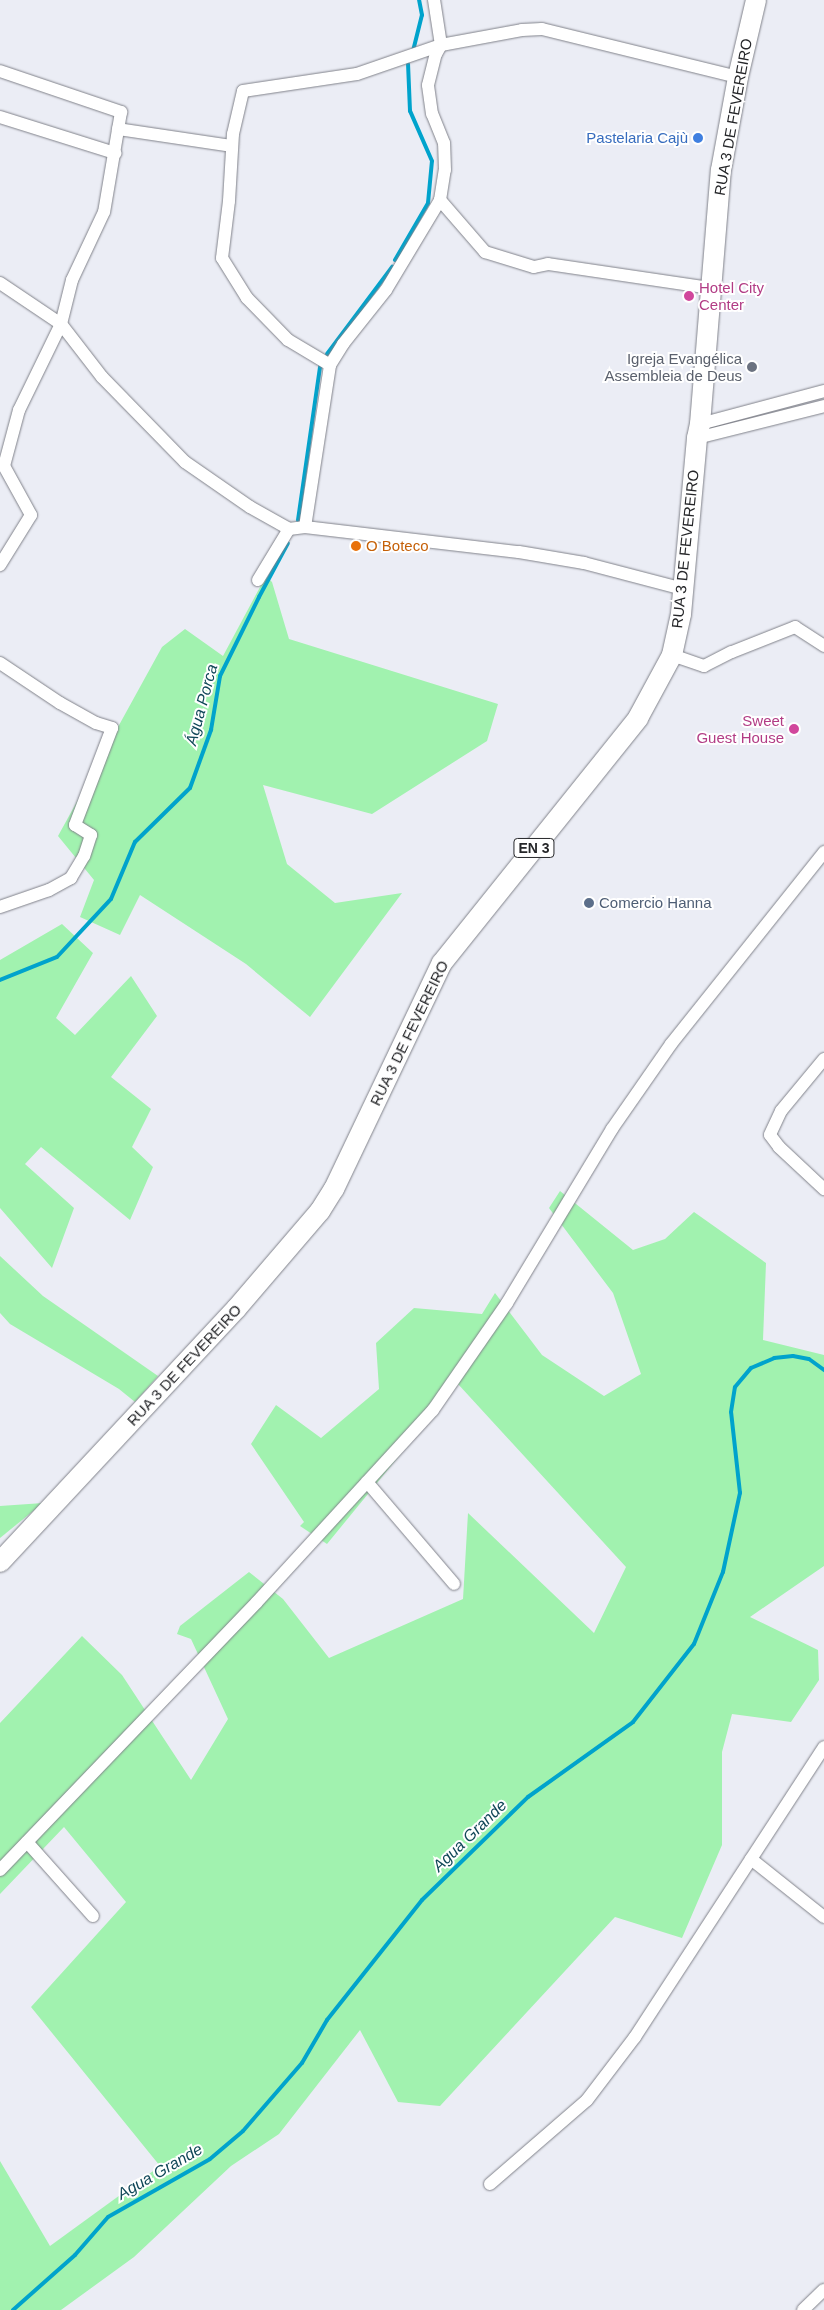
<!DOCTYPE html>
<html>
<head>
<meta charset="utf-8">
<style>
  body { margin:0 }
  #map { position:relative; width:824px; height:2310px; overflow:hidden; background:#ebedf5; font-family:Helvetica,sans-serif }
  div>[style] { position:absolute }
  .green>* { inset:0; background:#a1f2af }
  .stream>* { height:4px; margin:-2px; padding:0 2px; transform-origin:2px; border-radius:2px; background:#00a3cc }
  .roads { filter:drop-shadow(0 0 1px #80828a) drop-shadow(0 0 1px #80828a) }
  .minor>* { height:12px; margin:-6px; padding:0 6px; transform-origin:6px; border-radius:6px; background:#fff }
  .primary>* { height:20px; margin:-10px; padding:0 10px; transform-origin:10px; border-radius:10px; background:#fff }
  .dots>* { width:14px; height:14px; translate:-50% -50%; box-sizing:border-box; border:2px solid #fff; border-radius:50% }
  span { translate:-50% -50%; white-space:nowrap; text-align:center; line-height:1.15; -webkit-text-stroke:4px #fff; paint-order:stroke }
  .shield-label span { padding:1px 4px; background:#fff; border:1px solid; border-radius:4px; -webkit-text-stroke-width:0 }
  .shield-label { font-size:14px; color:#252629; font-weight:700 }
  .street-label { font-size:15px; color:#252629 }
  .shop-label { font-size:15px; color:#366cbe }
  .right { translate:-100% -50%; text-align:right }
  .hotel-label { font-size:15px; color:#b23c85 }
  .left { translate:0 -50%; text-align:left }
  .worship-label { font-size:15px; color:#5b616d }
  .food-label { font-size:15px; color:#c56008 }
  .service-label { font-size:15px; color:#4e5e75 }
  .water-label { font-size:16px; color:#104758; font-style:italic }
</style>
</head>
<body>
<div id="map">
  <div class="green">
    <i style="clip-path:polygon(266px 576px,272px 582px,289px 639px,498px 704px,487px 741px,372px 814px,263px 785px,287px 864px,335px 903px,402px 893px,310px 1017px,246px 964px,140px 895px,120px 935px,80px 917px,94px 880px,58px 836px,162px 647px,185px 629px,223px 656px)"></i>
    <i style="clip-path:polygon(62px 924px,93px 953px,56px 1018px,75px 1035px,131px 976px,157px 1016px,111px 1077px,151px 1109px,132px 1147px,153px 1167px,130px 1220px,41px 1147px,25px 1164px,74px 1208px,52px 1268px,0 1208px,0 960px)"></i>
    <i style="clip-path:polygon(560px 1191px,633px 1250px,665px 1239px,694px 1212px,766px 1263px,763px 1340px,824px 1355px,824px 1566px,750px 1617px,818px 1650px,819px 1680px,791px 1722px,732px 1714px,722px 1752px,722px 1845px,682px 1938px,615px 1917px,440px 2106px,398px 2102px,360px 2030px,279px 2134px,231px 2166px,134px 2257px,61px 2310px,0 2310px,0 2161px,50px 2246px,160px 2166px,31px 2007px,126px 1902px,64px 1827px,0 1894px,0 1723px,82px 1636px,122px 1675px,191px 1780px,228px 1719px,191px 1639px,177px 1634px,180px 1626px,249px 1572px,283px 1599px,329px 1658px,463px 1599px,468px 1513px,594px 1633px,626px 1567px,458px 1384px,327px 1544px,300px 1526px,304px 1522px,251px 1444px,276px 1405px,321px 1438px,379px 1389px,376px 1343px,414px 1308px,482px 1314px,495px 1293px,542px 1355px,604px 1396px,641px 1374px,613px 1293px,549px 1208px)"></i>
    <i style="clip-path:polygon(0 1256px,43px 1296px,158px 1376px,135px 1402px,119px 1389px,10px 1324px,0 1313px)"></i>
    <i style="clip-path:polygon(43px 1503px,0 1538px,0 1506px)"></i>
  </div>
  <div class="stream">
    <i style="left:413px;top:51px;width:37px;rotate:-76deg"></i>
    <i style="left:422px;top:15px;width:15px;rotate:-101deg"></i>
    <i style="left:395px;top:260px;width:66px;rotate:-59.9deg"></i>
    <i style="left:428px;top:203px;width:42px;rotate:-84.6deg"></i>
    <i style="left:432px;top:161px;width:55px;rotate:-113.7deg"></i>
    <i style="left:410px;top:111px;width:47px;rotate:-92.4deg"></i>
    <i style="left:327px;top:354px;width:109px;rotate:-53.2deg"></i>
    <i style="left:298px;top:520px;width:155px;rotate:-81.8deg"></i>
    <i style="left:0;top:980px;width:61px;rotate:-22deg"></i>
    <i style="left:57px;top:957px;width:79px;rotate:-47deg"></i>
    <i style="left:111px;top:899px;width:62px;rotate:-67.2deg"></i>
    <i style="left:135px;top:842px;width:77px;rotate:-44.5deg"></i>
    <i style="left:190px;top:788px;width:62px;rotate:-70.1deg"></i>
    <i style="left:211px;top:730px;width:55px;rotate:-80.5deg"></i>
    <i style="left:220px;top:676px;width:88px;rotate:-63.7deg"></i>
    <i style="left:259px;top:597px;width:61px;rotate:-61.8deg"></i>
    <i style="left:13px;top:2310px;width:83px;rotate:-41.6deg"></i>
    <i style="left:75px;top:2255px;width:50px;rotate:-49deg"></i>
    <i style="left:108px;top:2217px;width:117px;rotate:-29.6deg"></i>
    <i style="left:210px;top:2159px;width:43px;rotate:-40.3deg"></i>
    <i style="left:243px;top:2131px;width:90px;rotate:-49.1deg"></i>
    <i style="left:302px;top:2063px;width:50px;rotate:-59.8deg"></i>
    <i style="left:327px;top:2020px;width:153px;rotate:-51.6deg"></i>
    <i style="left:422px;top:1900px;width:148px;rotate:-44.2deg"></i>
    <i style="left:528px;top:1797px;width:129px;rotate:-35.5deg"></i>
    <i style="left:633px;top:1722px;width:99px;rotate:-52deg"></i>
    <i style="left:694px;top:1644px;width:78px;rotate:-68.1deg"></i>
    <i style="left:723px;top:1572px;width:81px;rotate:-77.9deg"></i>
    <i style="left:740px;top:1493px;width:81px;rotate:-96.3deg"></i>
    <i style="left:731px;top:1412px;width:25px;rotate:-81deg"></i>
    <i style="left:735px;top:1387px;width:25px;rotate:-50deg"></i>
    <i style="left:751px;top:1368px;width:25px;rotate:-23deg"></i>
    <i style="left:774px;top:1358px;width:19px;rotate:-6deg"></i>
    <i style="left:793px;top:1356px;width:16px;rotate:11deg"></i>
    <i style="left:809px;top:1359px;width:19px;rotate:36deg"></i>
  </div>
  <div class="roads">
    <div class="minor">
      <i style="left:0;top:71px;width:128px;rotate:18.7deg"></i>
      <i style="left:121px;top:112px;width:101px;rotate:99.6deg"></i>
      <i style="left:104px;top:212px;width:75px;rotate:115.2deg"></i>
      <i style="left:72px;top:280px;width:45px;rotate:104deg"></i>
      <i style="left:61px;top:324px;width:96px;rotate:116deg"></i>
      <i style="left:19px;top:410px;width:58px;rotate:105deg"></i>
      <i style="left:4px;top:466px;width:56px;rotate:61.1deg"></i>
      <i style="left:31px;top:515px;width:59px;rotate:121.8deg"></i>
      <i style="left:0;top:117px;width:121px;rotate:17.4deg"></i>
      <i style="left:118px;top:129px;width:115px;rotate:8.5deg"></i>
      <i style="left:440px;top:200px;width:69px;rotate:49.1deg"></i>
      <i style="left:485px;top:252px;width:51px;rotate:17deg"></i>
      <i style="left:534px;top:267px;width:14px;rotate:-12deg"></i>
      <i style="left:548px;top:264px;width:164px;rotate:8.4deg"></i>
      <i style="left:0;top:283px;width:73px;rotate:33.9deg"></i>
      <i style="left:61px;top:324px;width:67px;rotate:52.3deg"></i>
      <i style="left:102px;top:377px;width:119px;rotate:45.7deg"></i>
      <i style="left:185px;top:462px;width:79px;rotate:34.7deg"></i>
      <i style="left:250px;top:507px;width:45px;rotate:29.4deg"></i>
      <i style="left:289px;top:529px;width:16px;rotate:-7deg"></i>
      <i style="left:305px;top:527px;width:215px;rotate:6.7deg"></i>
      <i style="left:519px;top:552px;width:66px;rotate:9.6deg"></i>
      <i style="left:584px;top:563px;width:102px;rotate:14.7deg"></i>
      <i style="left:330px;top:365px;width:49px;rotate:-149.2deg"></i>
      <i style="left:288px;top:340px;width:59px;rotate:-134.3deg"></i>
      <i style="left:247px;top:298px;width:47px;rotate:-122deg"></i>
      <i style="left:222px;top:258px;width:57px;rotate:-83deg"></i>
      <i style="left:229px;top:201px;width:67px;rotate:-86.6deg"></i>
      <i style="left:233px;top:134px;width:44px;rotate:-76.9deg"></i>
      <i style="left:243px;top:91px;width:115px;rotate:-8.5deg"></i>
      <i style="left:357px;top:74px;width:89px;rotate:-19deg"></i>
      <i style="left:441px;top:45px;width:82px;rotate:-10.5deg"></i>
      <i style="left:522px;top:30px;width:20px;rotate:-3deg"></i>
      <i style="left:542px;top:29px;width:202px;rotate:13.8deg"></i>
      <i style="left:700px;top:424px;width:128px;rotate:-14.9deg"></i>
      <i style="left:697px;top:438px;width:131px;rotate:-14.1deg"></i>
      <i style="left:305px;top:527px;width:164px;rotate:-81.2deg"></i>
      <i style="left:330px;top:365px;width:25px;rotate:-58deg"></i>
      <i style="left:343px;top:344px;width:69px;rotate:-51.5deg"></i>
      <i style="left:386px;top:290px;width:105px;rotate:-59deg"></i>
      <i style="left:440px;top:200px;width:30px;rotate:-81deg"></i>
      <i style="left:445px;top:170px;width:27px;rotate:-92deg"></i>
      <i style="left:444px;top:143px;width:31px;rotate:-112deg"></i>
      <i style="left:432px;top:114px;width:29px;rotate:-98deg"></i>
      <i style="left:428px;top:85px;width:32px;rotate:-76deg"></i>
      <i style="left:436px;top:54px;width:10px;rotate:-61deg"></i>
      <i style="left:441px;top:45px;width:46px;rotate:-98.8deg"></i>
      <i style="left:258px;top:580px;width:60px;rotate:-58.7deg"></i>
      <i style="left:672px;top:655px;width:34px;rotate:19deg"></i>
      <i style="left:704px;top:666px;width:31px;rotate:-27deg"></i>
      <i style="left:732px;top:652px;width:68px;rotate:-21.6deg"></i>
      <i style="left:795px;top:627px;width:35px;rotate:33deg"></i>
      <i style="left:0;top:663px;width:72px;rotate:33.7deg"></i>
      <i style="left:60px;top:703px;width:41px;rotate:29.1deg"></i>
      <i style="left:96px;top:723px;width:17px;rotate:17deg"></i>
      <i style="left:112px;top:728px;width:104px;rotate:110.9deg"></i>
      <i style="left:75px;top:825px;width:19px;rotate:32deg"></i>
      <i style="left:91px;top:835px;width:22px;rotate:108deg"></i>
      <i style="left:84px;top:856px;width:26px;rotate:121deg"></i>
      <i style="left:71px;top:878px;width:25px;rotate:151deg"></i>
      <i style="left:49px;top:890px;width:52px;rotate:160.9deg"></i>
      <i style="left:824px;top:1059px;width:67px;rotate:129.6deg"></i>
      <i style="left:781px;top:1111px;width:26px;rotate:115deg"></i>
      <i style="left:770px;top:1135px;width:15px;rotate:53deg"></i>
      <i style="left:779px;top:1147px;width:62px;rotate:43deg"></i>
      <i style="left:367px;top:1482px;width:134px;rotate:49.5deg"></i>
      <i style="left:27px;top:1842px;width:99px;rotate:48.3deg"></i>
      <i style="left:751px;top:1859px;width:93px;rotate:38.5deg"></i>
      <i style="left:0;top:1870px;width:371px;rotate:-46.2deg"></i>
      <i style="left:257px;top:1602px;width:260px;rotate:-47.5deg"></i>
      <i style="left:433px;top:1410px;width:130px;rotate:-55.3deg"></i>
      <i style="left:507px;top:1303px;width:203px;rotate:-58.9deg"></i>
      <i style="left:612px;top:1129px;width:103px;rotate:-55.2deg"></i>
      <i style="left:671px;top:1044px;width:246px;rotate:-51.4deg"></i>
      <i style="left:490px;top:2184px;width:128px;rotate:-40.9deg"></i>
      <i style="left:587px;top:2100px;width:79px;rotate:-52.7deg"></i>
      <i style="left:635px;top:2037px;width:346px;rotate:-56.9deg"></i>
      <i style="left:803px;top:2310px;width:29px;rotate:-44deg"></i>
    </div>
    <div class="primary">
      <i style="left:0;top:1562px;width:346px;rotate:-47deg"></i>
      <i style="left:236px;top:1309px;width:129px;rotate:-49.4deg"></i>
      <i style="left:320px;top:1211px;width:26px;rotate:-58deg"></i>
      <i style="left:334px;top:1189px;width:250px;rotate:-64.5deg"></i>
      <i style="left:442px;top:963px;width:314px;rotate:-51.3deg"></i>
      <i style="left:638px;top:718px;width:72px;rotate:-61.6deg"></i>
      <i style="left:672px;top:655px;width:42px;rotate:-77.6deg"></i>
      <i style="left:681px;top:614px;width:177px;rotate:-84.8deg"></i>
      <i style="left:697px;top:438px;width:14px;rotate:-78deg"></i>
      <i style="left:700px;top:424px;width:255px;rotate:-85.3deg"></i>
      <i style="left:721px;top:170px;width:95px;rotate:-79.6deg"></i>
      <i style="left:738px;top:77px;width:79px;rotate:-76.8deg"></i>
    </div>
  </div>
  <div class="dots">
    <i style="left:698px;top:138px;background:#3f7fe0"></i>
    <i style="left:689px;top:296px;background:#d1479c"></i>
    <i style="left:752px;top:367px;background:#6b7280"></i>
    <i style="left:356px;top:546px;background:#e8710a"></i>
    <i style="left:794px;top:729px;background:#d1479c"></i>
    <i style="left:589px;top:903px;background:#5c6f8a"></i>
  </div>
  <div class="shield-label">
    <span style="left:534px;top:848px">EN 3</span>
  </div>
  <div class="street-label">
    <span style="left:733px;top:117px;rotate:-80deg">RUA 3 DE FEVEREIRO</span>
    <span style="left:685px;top:549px;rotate:-84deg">RUA 3 DE FEVEREIRO</span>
    <span style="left:409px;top:1033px;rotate:-64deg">RUA 3 DE FEVEREIRO</span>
    <span style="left:184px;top:1365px;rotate:-47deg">RUA 3 DE FEVEREIRO</span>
  </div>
  <div class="shop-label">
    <span class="right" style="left:688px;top:138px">Pastelaria Cajù</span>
  </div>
  <div class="hotel-label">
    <span class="left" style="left:699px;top:296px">Hotel City<br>Center</span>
    <span class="right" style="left:784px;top:729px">Sweet<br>Guest House</span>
  </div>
  <div class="worship-label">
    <span class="right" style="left:742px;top:367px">Igreja Evangélica<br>Assembleia de Deus</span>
  </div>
  <div class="food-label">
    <span class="left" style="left:366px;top:546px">O Boteco</span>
  </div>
  <div class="service-label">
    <span class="left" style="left:599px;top:903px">Comercio Hanna</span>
  </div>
  <div class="water-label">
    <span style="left:202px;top:705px;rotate:-75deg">Água Porca</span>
    <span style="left:470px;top:1836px;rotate:-44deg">Agua Grande</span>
    <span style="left:160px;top:2172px;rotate:-30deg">Agua Grande</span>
  </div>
</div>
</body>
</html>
